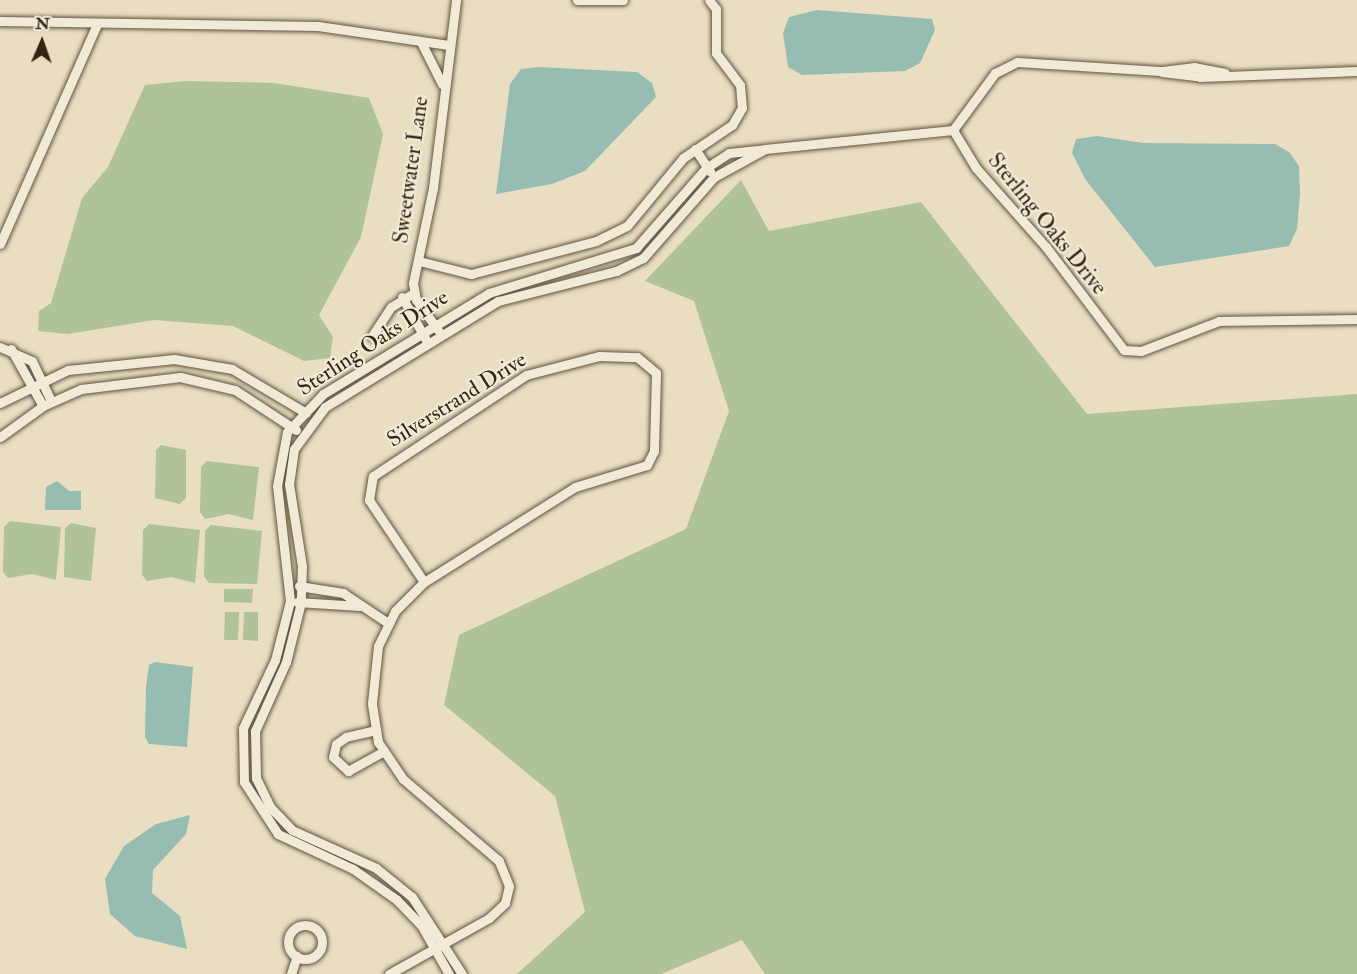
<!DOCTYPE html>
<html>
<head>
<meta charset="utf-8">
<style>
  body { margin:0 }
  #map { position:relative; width:1357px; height:974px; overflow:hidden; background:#e9dec2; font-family:"IM FELL Double Pica",serif }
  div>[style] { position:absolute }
  .green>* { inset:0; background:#b0c298 }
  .water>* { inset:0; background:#97bcb1 }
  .roads { filter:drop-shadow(0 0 2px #62533d) drop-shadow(0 0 2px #62533d) }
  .minor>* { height:9px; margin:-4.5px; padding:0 4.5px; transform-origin:4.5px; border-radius:4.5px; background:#f1ead7 }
  .minor>.ring { margin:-4.5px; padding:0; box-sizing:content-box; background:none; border:9px solid #f1ead7; border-radius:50% }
  span { translate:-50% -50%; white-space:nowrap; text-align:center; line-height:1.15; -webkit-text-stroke:4.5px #f1ead7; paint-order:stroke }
  .street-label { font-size:22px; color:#352511 }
  .north { position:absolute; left:12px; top:12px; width:60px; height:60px; -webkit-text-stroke:4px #f1ead7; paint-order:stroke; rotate:2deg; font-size:16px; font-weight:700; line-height:24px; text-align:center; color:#352511 }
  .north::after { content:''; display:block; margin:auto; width:21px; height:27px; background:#352511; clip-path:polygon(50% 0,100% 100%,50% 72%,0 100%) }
</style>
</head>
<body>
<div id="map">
  <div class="green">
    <i style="clip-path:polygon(186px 81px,274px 83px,369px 98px,383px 134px,361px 237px,319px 315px,333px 337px,330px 358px,304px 361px,233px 326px,154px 320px,68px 334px,38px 331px,39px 311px,51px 303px,82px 198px,108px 167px,145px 85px)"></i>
    <i style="clip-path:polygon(741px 180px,769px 231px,921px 202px,1087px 414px,1357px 394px,1357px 974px,765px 974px,742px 940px,661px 974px,517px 974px,585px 912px,555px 796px,444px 705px,459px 635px,686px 529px,729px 411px,694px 301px,645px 281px)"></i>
    <i style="clip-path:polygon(161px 445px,186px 450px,186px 498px,180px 504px,155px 498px,156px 450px)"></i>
    <i style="clip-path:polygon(207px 461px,259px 467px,253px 520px,229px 514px,205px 519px,200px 512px,201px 467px)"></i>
    <i style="clip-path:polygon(10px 521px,61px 527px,56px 580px,32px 574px,8px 578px,3px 572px,4px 527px)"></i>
    <i style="clip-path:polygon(71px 523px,96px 528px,91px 581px,64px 577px,65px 528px)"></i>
    <i style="clip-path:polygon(149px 524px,200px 530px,195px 583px,171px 577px,147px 581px,142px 575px,143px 530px)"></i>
    <i style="clip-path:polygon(211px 525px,262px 531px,257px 584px,209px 583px,204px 576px,205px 531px)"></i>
    <i style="clip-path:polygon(224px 589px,253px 589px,252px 603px,224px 602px)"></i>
    <i style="clip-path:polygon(225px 612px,239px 612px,238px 640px,224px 640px)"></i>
    <i style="clip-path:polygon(244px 612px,258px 612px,258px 641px,243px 640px)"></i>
  </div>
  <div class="water">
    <i style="clip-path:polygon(817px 10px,932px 19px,935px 30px,920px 63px,905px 71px,802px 75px,788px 67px,783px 33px,789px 17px)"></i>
    <i style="clip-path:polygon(539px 67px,637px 72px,652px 83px,656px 97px,585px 171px,552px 184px,496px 194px,510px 84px,521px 69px)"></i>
    <i style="clip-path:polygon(1097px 136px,1143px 143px,1275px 144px,1289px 152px,1299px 166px,1300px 194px,1297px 229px,1289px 246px,1155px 267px,1085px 179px,1072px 153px,1076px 139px)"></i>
    <i style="clip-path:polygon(57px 481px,69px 491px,81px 491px,81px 510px,45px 510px,46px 487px)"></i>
    <i style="clip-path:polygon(155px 662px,193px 667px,187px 747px,149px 744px,145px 737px,146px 687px,149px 665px)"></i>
    <i style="clip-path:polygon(190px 815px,186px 834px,153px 870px,152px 893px,180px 916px,187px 949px,135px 936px,110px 914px,105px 879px,124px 846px,156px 824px)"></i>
  </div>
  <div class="roads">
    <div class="minor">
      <i style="left:577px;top:0;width:46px"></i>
      <i style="left:0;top:21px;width:318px;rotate:0.9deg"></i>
      <i style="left:318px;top:26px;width:132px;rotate:8.3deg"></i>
      <i style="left:421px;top:42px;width:47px;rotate:63.4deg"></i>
      <i style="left:1162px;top:72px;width:38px;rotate:7deg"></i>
      <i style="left:1200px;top:77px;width:157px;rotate:-2.2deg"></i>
      <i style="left:1225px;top:73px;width:31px;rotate:-169deg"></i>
      <i style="left:1195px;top:67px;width:35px;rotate:173deg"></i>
      <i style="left:1160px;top:71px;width:143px;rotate:-176.4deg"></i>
      <i style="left:1017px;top:62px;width:25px;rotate:153deg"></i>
      <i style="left:995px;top:73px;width:71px;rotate:126.4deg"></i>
      <i style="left:953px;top:130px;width:44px;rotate:58.8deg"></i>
      <i style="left:976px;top:168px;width:106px;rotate:48.5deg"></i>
      <i style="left:1046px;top:247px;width:129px;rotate:52.9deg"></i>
      <i style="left:1124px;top:350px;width:17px;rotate:3deg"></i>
      <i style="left:1141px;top:351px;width:84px;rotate:-21deg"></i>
      <i style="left:1219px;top:321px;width:138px;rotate:-0.8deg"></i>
      <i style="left:695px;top:149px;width:27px;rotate:56deg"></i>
      <i style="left:765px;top:149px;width:189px;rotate:-5.8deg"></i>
      <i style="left:0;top:244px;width:238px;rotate:-66.2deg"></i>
      <i style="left:419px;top:261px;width:54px;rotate:14deg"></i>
      <i style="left:471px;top:274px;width:129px;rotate:-14.8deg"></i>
      <i style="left:596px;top:241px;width:34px;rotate:-26deg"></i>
      <i style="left:627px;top:226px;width:88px;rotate:-50.5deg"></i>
      <i style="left:683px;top:158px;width:59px;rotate:-34deg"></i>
      <i style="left:732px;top:125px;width:20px;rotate:-60deg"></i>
      <i style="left:742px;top:108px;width:23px;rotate:-95deg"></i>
      <i style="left:740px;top:85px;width:40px;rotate:-127deg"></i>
      <i style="left:716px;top:53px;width:44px;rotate:-90deg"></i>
      <i style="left:716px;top:9px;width:11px;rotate:-128deg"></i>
      <i style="left:402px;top:297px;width:49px;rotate:60.8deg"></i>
      <i style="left:438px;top:330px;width:37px;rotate:-126deg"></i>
      <i style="left:416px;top:300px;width:17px;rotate:-100deg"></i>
      <i style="left:413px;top:283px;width:97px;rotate:-78.1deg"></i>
      <i style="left:433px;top:188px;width:189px;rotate:-83deg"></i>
      <i style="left:372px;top:336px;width:35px;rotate:-57deg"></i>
      <i style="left:391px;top:307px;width:26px;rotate:-32deg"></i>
      <i style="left:0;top:347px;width:35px;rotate:24deg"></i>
      <i style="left:32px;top:361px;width:44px;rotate:64.6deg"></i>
      <i style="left:11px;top:349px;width:65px;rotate:60.7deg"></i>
      <i style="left:599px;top:356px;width:38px;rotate:2deg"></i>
      <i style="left:637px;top:357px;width:25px;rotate:40deg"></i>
      <i style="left:656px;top:373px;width:78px;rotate:91.5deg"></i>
      <i style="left:654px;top:451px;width:16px;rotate:117deg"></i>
      <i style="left:647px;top:465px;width:75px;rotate:163deg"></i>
      <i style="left:575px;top:487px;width:178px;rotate:147.8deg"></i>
      <i style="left:424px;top:582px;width:99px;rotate:-123.9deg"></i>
      <i style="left:369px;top:500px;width:24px;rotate:-81deg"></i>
      <i style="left:373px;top:476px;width:183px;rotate:-33.4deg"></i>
      <i style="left:526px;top:375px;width:75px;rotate:-14.6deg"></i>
      <i style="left:0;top:403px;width:76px;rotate:-25.9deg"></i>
      <i style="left:68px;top:370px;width:107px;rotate:-5.9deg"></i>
      <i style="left:174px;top:359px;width:59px;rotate:9.8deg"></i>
      <i style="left:232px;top:369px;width:86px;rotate:30.7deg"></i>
      <i style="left:0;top:437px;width:53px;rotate:-35.8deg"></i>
      <i style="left:43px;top:406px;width:42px;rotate:-24.1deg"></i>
      <i style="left:81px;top:389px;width:100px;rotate:-6.9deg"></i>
      <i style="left:180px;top:377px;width:57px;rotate:13.3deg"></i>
      <i style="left:235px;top:390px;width:73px;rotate:33.3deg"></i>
      <i style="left:299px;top:586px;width:45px;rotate:9deg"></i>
      <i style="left:343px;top:593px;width:54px;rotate:33.7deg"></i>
      <i style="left:297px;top:602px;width:63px;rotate:3.6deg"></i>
      <i style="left:376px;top:730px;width:31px;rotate:167deg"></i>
      <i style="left:346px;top:737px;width:12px;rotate:145deg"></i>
      <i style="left:336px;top:744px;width:13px;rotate:103deg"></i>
      <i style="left:333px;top:757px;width:21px;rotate:43deg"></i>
      <i style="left:348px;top:771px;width:41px;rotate:-29.1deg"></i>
      <i class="ring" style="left:288px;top:925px;width:25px;height:25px"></i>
      <i style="left:291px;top:974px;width:19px;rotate:-72deg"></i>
      <i style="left:389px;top:974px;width:115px;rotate:-29.2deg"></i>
      <i style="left:489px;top:918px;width:22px;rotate:-43deg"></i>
      <i style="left:505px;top:903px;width:17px;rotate:-77deg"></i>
      <i style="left:509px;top:886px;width:27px;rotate:-112deg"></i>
      <i style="left:499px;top:861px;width:126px;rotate:-139.5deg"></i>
      <i style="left:403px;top:779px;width:45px;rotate:-124deg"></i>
      <i style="left:378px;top:742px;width:39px;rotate:-99deg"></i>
      <i style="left:372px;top:703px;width:57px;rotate:-84deg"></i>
      <i style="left:378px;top:646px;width:39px;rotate:-64deg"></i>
      <i style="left:395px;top:611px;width:41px;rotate:-45deg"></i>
      <i style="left:449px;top:974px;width:56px;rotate:-119.7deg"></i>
      <i style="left:421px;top:925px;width:35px;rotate:-134deg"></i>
      <i style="left:397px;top:900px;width:54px;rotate:-144.8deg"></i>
      <i style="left:353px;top:869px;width:83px;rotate:-155deg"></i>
      <i style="left:278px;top:834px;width:62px;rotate:-123.2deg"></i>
      <i style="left:244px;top:782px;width:54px;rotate:-91.1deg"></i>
      <i style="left:243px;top:728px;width:75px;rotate:-64.8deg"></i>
      <i style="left:275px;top:660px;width:61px;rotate:-75.7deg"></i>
      <i style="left:290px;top:601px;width:116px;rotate:-96.4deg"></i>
      <i style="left:277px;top:486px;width:55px;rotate:-79.5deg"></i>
      <i style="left:287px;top:432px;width:52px;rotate:-46.5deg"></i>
      <i style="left:323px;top:394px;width:194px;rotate:-31.3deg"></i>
      <i style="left:489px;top:293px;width:154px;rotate:-17deg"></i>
      <i style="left:636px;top:248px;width:106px;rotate:-48.8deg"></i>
      <i style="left:706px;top:168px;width:27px;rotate:-33deg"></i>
      <i style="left:729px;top:153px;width:36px;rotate:-6deg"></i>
      <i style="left:765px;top:149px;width:58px;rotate:151.2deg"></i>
      <i style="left:714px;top:177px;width:108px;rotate:131.2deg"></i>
      <i style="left:643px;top:258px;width:30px;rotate:154deg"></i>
      <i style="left:616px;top:271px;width:122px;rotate:165.7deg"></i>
      <i style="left:498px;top:301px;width:203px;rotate:148.5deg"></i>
      <i style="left:325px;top:407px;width:52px;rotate:126.4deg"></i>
      <i style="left:294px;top:449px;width:35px;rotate:98deg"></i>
      <i style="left:289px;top:484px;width:83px;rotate:81deg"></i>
      <i style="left:302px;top:566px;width:36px;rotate:92deg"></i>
      <i style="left:301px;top:602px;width:62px;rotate:104deg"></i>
      <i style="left:286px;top:662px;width:76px;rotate:114.2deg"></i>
      <i style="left:255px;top:731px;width:47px;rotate:88.8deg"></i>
      <i style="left:256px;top:778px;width:32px;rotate:64deg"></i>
      <i style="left:270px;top:807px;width:32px;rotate:46deg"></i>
      <i style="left:292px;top:830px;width:92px;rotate:24.3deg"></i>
      <i style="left:376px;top:868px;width:46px;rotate:38.9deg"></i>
      <i style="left:412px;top:897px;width:92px;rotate:57deg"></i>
    </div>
  </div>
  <div class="street-label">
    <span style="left:411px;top:170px;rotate:-82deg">Sweetwater Lane</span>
    <span style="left:1047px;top:224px;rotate:51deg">Sterling Oaks Drive</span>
    <span style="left:373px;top:343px;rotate:-33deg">Sterling Oaks Drive</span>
    <span style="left:457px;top:400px;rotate:-32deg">Silverstrand Drive</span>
  </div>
  <div class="north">N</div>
</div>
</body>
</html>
